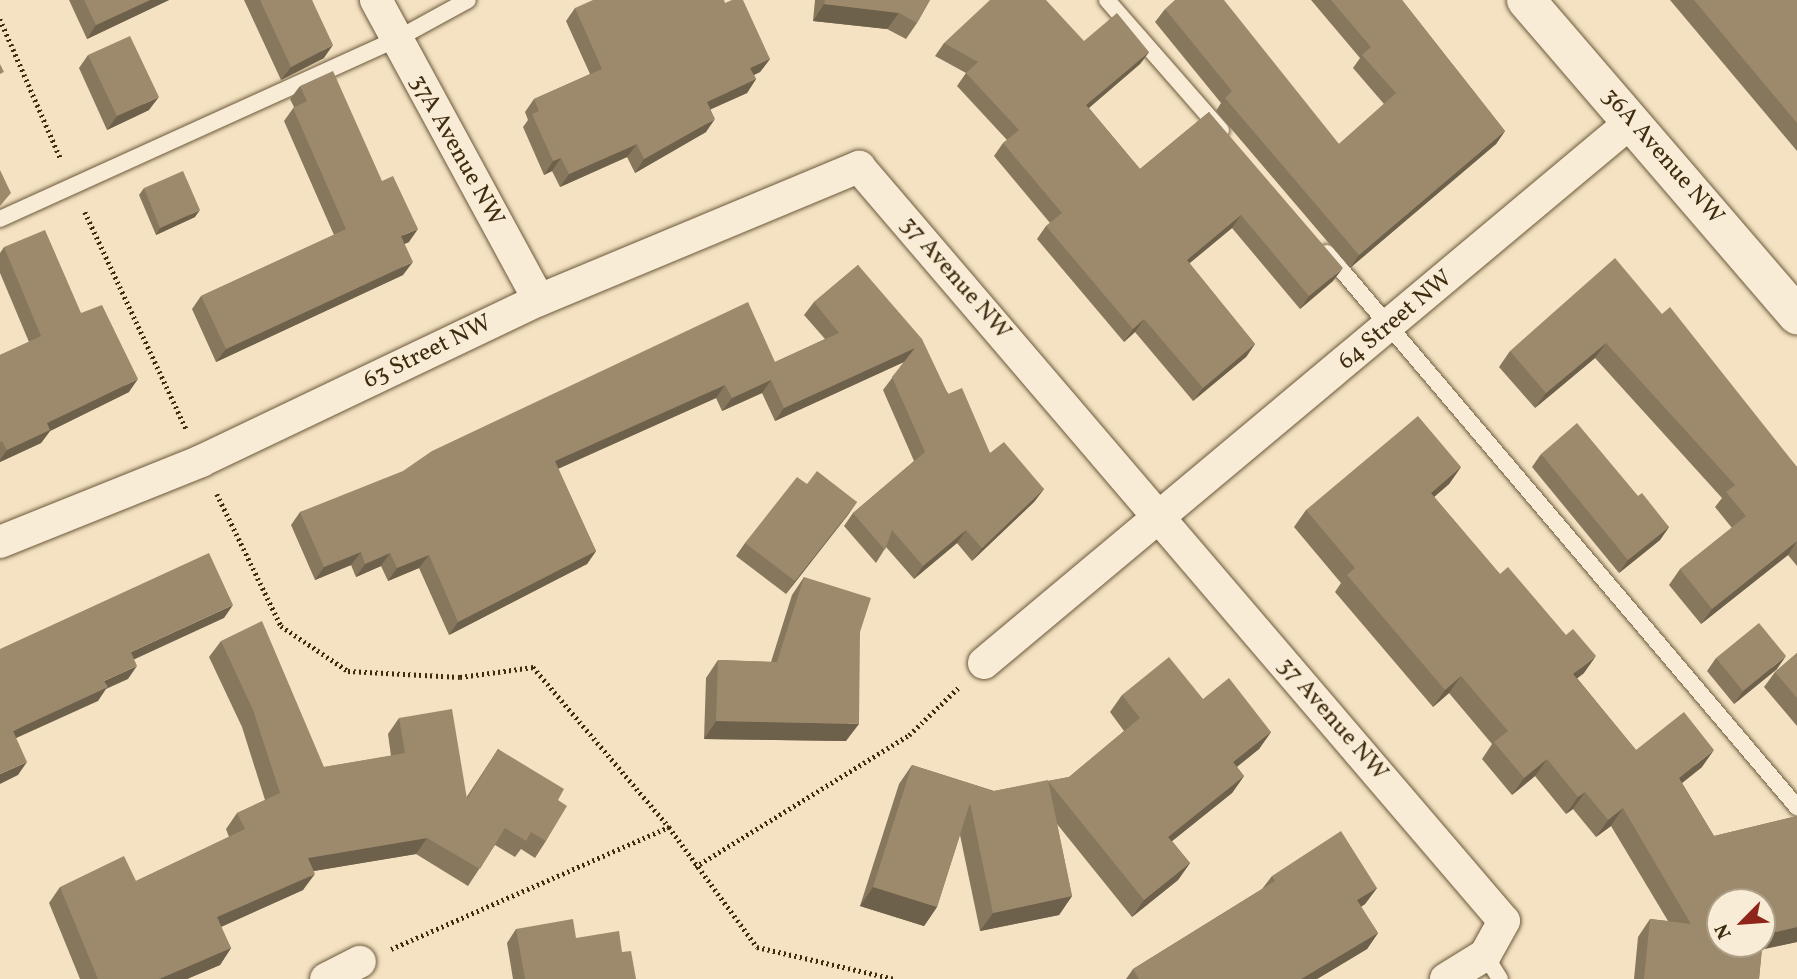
<!DOCTYPE html>
<html>
<head>
<meta charset="utf-8">
<style>
  body { margin:0 }
  #map { position:relative; width:1797px; height:979px; overflow:hidden; background:#f4e2c2; font-family:Vollkorn,serif }
  div>[style] { position:absolute }
  .path>* { height:4.5px; margin-top:-2.25px; transform-origin:0; background:repeating-linear-gradient(90deg,#3f2b0e 0 2px,transparent 0 5.5px) }
  .roads { filter:drop-shadow(0 0 2px #6c593b) drop-shadow(0 0 2px #6c593b) }
  .service>* { height:16px; margin:-8px; padding:0 8px; transform-origin:8px; border-radius:8px; background:#f8ecd7 }
  .minor>* { height:32px; margin:-16px; padding:0 16px; transform-origin:16px; border-radius:16px; background:#f8ecd7 }
  .tertiary>* { height:38px; margin:-19px; padding:0 19px; transform-origin:19px; border-radius:19px; background:#f8ecd7 }
  .wall>* { inset:0; background:#87775d }
  .shaded-wall>* { inset:0; background:#6e614c }
  .building>* { inset:0; background:#9d8a6c }
  span { translate:-50% -50%; white-space:nowrap; text-align:center; line-height:1.15; -webkit-text-stroke:6px #f8ecd7; paint-order:stroke }
  .street-label { font-size:24px; color:#3f2b0e }
  .north { position:absolute; left:1706px; top:888px; width:70px; height:70px; box-sizing:border-box; background:#f8ecd7; border:2px solid #ae9f87; border-radius:50%; rotate:245deg; font-size:19px; font-weight:700; line-height:28px; text-align:center; color:#3f2b0e }
  .north::after { content:''; display:block; margin:auto; width:24px; height:32px; background:#8f2418; clip-path:polygon(50% 0,100% 100%,50% 72%,0 100%) }
</style>
</head>
<body>
<div id="map">
  <div class="path">
    <i style="left:0;top:19px;width:153px;rotate:66.5deg"></i>
    <i style="left:85px;top:212px;width:239px;rotate:65deg"></i>
    <i style="left:217px;top:494px;width:147px;rotate:64.1deg"></i>
    <i style="left:281px;top:626px;width:81px;rotate:33.9deg"></i>
    <i style="left:348px;top:671px;width:112px;rotate:3.1deg"></i>
    <i style="left:460px;top:677px;width:74px;rotate:-7.8deg"></i>
    <i style="left:533px;top:667px;width:210px;rotate:49.6deg"></i>
    <i style="left:669px;top:827px;width:149px;rotate:53.7deg"></i>
    <i style="left:757px;top:947px;width:141px;rotate:13.1deg"></i>
    <i style="left:695px;top:867px;width:251px;rotate:-31.7deg"></i>
    <i style="left:909px;top:735px;width:69px;rotate:-43.8deg"></i>
    <i style="left:391px;top:949px;width:304px;rotate:-23.7deg"></i>
  </div>
  <div class="roads">
    <div class="service">
      <i style="left:1107px;top:0;width:173px;rotate:48.8deg"></i>
      <i style="left:0;top:219px;width:434px;rotate:-24.4deg"></i>
      <i style="left:395px;top:40px;width:83px;rotate:-28.7deg"></i>
      <i style="left:1327px;top:253px;width:727px;rotate:49.69deg"></i>
      <i style="left:1485px;top:955px;width:28px;rotate:58deg"></i>
    </div>
    <div class="minor">
      <i style="left:376px;top:0;width:341px;rotate:61.5deg"></i>
      <i style="left:0;top:542px;width:217px;rotate:-21.9deg"></i>
      <i style="left:201px;top:461px;width:374px;rotate:-25.5deg"></i>
      <i style="left:539px;top:300px;width:347px;rotate:-22.6deg"></i>
      <i style="left:859px;top:167px;width:992px;rotate:49.46deg"></i>
      <i style="left:1504px;top:921px;width:39px;rotate:119deg"></i>
      <i style="left:1485px;top:955px;width:46px;rotate:148.4deg"></i>
      <i style="left:984px;top:663px;width:843px;rotate:-39.9deg"></i>
      <i style="left:326px;top:979px;width:38px;rotate:-27deg"></i>
    </div>
    <div class="tertiary">
      <i style="left:1526px;top:0;width:416px;rotate:49.3deg"></i>
    </div>
  </div>
  <div class="wall">
    <i style="clip-path:polygon(69px 0,169px 0,87px 39px)"></i>
    <i style="clip-path:polygon(244px 0,312px 0,324px 58px,281px 80px)"></i>
    <i style="clip-path:polygon(815px 0,930px 0,917px 23px,906px 39px,887px 29px,813px 21px)"></i>
    <i style="clip-path:polygon(1311px 0,1402px 0,1505px 131px,1496px 144px,1350px 268px,1216px 111px,1221px 103px,1155px 22px,1165px 9px,1339px 144px,1384px 104px,1353px 68px,1360px 58px)"></i>
    <i style="clip-path:polygon(1670px 0,1797px 0,1797px 151px)"></i>
    <i style="clip-path:polygon(725px 3px,770px 59px,760px 72px,754px 75px,756px 79px,747px 93px,711px 109px,706px 132px,635px 173px,627px 157px,560px 187px,552px 171px,544px 175px,523px 127px,528px 120px,525px 112px,534px 99px,590px 74px,566px 21px,575px 8px)"></i>
    <i style="clip-path:polygon(1084px 41px,1149px 52px,1140px 64px,1089px 108px,1140px 169px,1209px 112px,1333px 281px,1300px 309px,1232px 228px,1189px 263px,1255px 344px,1246px 357px,1193px 401px,1135px 332px,1124px 342px,1037px 239px,1046px 226px,1050px 223px,994px 156px,1003px 143px,1007px 140px,957px 86px,966px 73px,935px 56px,944px 43px)"></i>
    <i style="clip-path:polygon(88px 55px,149px 110px,107px 130px,79px 68px)"></i>
    <i style="clip-path:polygon(300px 86px,409px 242px,404px 244px,403px 275px,216px 362px,192px 309px,201px 296px,334px 235px,284px 121px,294px 107px,290px 99px)"></i>
    <i style="clip-path:polygon(144px 188px,195px 217px,156px 235px,139px 195px)"></i>
    <i style="clip-path:polygon(4px 247px,81px 313px,129px 392px,50px 431px,41px 443px,0 462px,0 355px,29px 342px,0 273px,0 253px)"></i>
    <i style="clip-path:polygon(858px 265px,990px 453px,1044px 489px,1034px 502px,972px 561px,957px 543px,914px 579px,886px 547px,876px 563px,844px 526px,853px 513px,914px 461px,883px 390px,904px 362px,775px 421px,762px 393px,722px 411px,716px 398px,558px 469px,596px 551px,587px 564px,449px 635px,419px 568px,388px 581px,381px 566px,356px 577px,351px 565px,315px 580px,291px 525px,300px 512px,775px 362px,825px 339px,804px 315px,814px 302px)"></i>
    <i style="clip-path:polygon(1662px 314px,1797px 467px,1797px 566px,1788px 555px,1701px 624px,1669px 585px,1680px 569px,1732px 528px,1715px 507px,1722px 498px,1595px 358px,1535px 408px,1499px 367px,1510px 351px)"></i>
    <i style="clip-path:polygon(1541px 454px,1638px 496px,1669px 527px,1660px 540px,1619px 573px,1532px 467px)"></i>
    <i style="clip-path:polygon(1461px 467px,1449px 484px,1434px 497px,1584px 673px,1577px 678px,1636px 750px,1702px 767px,1682px 783px,1714px 836px,1797px 816px,1797px 942px,1762px 949px,1759px 979px,1634px 979px,1638px 937px,1650px 919px,1668px 921px,1611px 826px,1596px 837px,1573px 809px,1566px 814px,1535px 776px,1512px 795px,1482px 759px,1492px 744px,1449px 693px,1433px 707px,1335px 592px,1341px 583px,1294px 527px,1306px 510px)"></i>
    <i style="clip-path:polygon(807px 484px,857px 502px,786px 594px,736px 556px,745px 543px)"></i>
    <i style="clip-path:polygon(804px 577px,860px 632px,846px 741px,704px 739px,706px 678px,718px 660px,771px 662px,792px 595px)"></i>
    <i style="clip-path:polygon(221px 641px,324px 767px,391px 756px,388px 734px,399px 718px,466px 798px,498px 749px,558px 800px,546px 841px,535px 858px,521px 849px,515px 857px,495px 845px,468px 886px,416px 854px,313px 871px,303px 890px,221px 927px,231px 948px,220px 965px,187px 979px,80px 979px,49px 903px,60px 887px,136px 881px,229px 837px,226px 829px,237px 813px,265px 800px,242px 727px,209px 657px)"></i>
    <i style="clip-path:polygon(1797px 653px,1797px 726px,1764px 687px,1775px 672px)"></i>
    <i style="clip-path:polygon(1716px 658px,1777px 669px,1734px 704px,1707px 671px)"></i>
    <i style="clip-path:polygon(1122px 695px,1203px 699px,1271px 732px,1259px 749px,1237px 767px,1244px 776px,1232px 793px,1172px 841px,1190px 863px,1178px 880px,1132px 917px,1057px 824px,1072px 896px,1059px 915px,980px 931px,960px 835px,937px 907px,924px 926px,860px 906px,899px 784px,912px 765px,994px 791px,1069px 777px,1124px 731px,1110px 712px)"></i>
    <i style="clip-path:polygon(1272px 876px,1377px 888px,1365px 904px,1361px 907px,1378px 933px,1367px 949px,1317px 979px,1126px 979px,1133px 969px,1262px 889px)"></i>
    <i style="clip-path:polygon(516px 929px,576px 938px,622px 952px,636px 979px,513px 979px,507px 943px)"></i>
  </div>
  <div class="shaded-wall">
    <i style="clip-path:polygon(150px 0,169px 0,87px 39px,96px 25px)"></i>
    <i style="clip-path:polygon(824px 4px,899px 13px,887px 29px,813px 21px)"></i>
    <i style="clip-path:polygon(333px 45px,324px 58px,281px 80px,291px 67px)"></i>
    <i style="clip-path:polygon(1149px 52px,1140px 64px,1077px 118px,1086px 105px)"></i>
    <i style="clip-path:polygon(770px 59px,760px 72px,741px 81px,750px 68px)"></i>
    <i style="clip-path:polygon(756px 79px,747px 93px,698px 115px,707px 102px)"></i>
    <i style="clip-path:polygon(159px 97px,149px 110px,107px 130px,117px 116px)"></i>
    <i style="clip-path:polygon(715px 119px,706px 132px,635px 173px,644px 159px)"></i>
    <i style="clip-path:polygon(1505px 131px,1496px 144px,1350px 268px,1359px 255px)"></i>
    <i style="clip-path:polygon(637px 144px,627px 157px,560px 187px,569px 174px)"></i>
    <i style="clip-path:polygon(561px 158px,552px 171px,544px 175px,553px 161px)"></i>
    <i style="clip-path:polygon(200px 210px,195px 217px,156px 235px,160px 228px)"></i>
    <i style="clip-path:polygon(1241px 215px,1232px 228px,1178px 273px,1187px 260px)"></i>
    <i style="clip-path:polygon(418px 229px,409px 242px,391px 250px,401px 236px)"></i>
    <i style="clip-path:polygon(413px 262px,403px 275px,216px 362px,226px 349px)"></i>
    <i style="clip-path:polygon(1343px 268px,1333px 281px,1300px 309px,1309px 296px)"></i>
    <i style="clip-path:polygon(1144px 319px,1135px 332px,1124px 342px,1133px 329px)"></i>
    <i style="clip-path:polygon(1606px 343px,1595px 358px,1535px 408px,1546px 393px)"></i>
    <i style="clip-path:polygon(1255px 344px,1246px 357px,1193px 401px,1203px 388px)"></i>
    <i style="clip-path:polygon(915px 348px,906px 361px,775px 421px,784px 408px)"></i>
    <i style="clip-path:polygon(138px 379px,129px 392px,50px 431px,41px 443px,0 462px,0 460px,7px 450px,47px 423px)"></i>
    <i style="clip-path:polygon(771px 380px,762px 393px,722px 411px,732px 398px)"></i>
    <i style="clip-path:polygon(725px 385px,716px 398px,546px 474px,555px 461px)"></i>
    <i style="clip-path:polygon(1461px 467px,1449px 484px,1419px 510px,1431px 493px)"></i>
    <i style="clip-path:polygon(1044px 489px,1034px 502px,972px 561px,982px 548px)"></i>
    <i style="clip-path:polygon(857px 502px,848px 515px,786px 594px,795px 581px)"></i>
    <i style="clip-path:polygon(1669px 527px,1660px 540px,1619px 573px,1628px 560px)"></i>
    <i style="clip-path:polygon(966px 530px,957px 543px,914px 579px,923px 566px)"></i>
    <i style="clip-path:polygon(1797px 541px,1788px 555px,1701px 624px,1712px 609px)"></i>
    <i style="clip-path:polygon(596px 551px,587px 564px,449px 635px,458px 622px)"></i>
    <i style="clip-path:polygon(361px 552px,351px 565px,315px 580px,324px 567px)"></i>
    <i style="clip-path:polygon(390px 553px,381px 566px,356px 577px,365px 564px)"></i>
    <i style="clip-path:polygon(429px 555px,419px 568px,388px 581px,397px 568px)"></i>
    <i style="clip-path:polygon(233px 605px,224px 618px,122px 665px,131px 652px)"></i>
    <i style="clip-path:polygon(1596px 656px,1584px 673px,1561px 691px,1573px 674px)"></i>
    <i style="clip-path:polygon(1786px 656px,1777px 669px,1734px 704px,1743px 691px)"></i>
    <i style="clip-path:polygon(137px 666px,128px 679px,106px 689px,98px 701px,3px 744px,13px 731px,104px 681px)"></i>
    <i style="clip-path:polygon(1461px 676px,1449px 693px,1433px 707px,1445px 690px)"></i>
    <i style="clip-path:polygon(716px 721px,859px 724px,846px 741px,704px 739px)"></i>
    <i style="clip-path:polygon(1271px 732px,1259px 749px,1221px 779px,1233px 762px)"></i>
    <i style="clip-path:polygon(1714px 750px,1702px 767px,1667px 795px,1679px 778px)"></i>
    <i style="clip-path:polygon(1547px 759px,1535px 776px,1512px 795px,1524px 778px)"></i>
    <i style="clip-path:polygon(27px 762px,18px 775px,0 784px,0 774px)"></i>
    <i style="clip-path:polygon(1244px 776px,1232px 793px,1156px 854px,1168px 837px)"></i>
    <i style="clip-path:polygon(1585px 792px,1573px 809px,1566px 814px,1578px 797px)"></i>
    <i style="clip-path:polygon(1623px 808px,1611px 826px,1596px 837px,1608px 820px)"></i>
    <i style="clip-path:polygon(427px 838px,416px 854px,296px 874px,308px 858px)"></i>
    <i style="clip-path:polygon(1190px 863px,1178px 880px,1132px 917px,1144px 900px)"></i>
    <i style="clip-path:polygon(315px 874px,303px 890px,205px 934px,217px 917px)"></i>
    <i style="clip-path:polygon(873px 887px,937px 907px,924px 926px,860px 906px)"></i>
    <i style="clip-path:polygon(1377px 888px,1365px 904px,1345px 917px,1357px 900px)"></i>
    <i style="clip-path:polygon(1072px 896px,1059px 915px,980px 931px,993px 913px)"></i>
    <i style="clip-path:polygon(1797px 927px,1797px 942px,1751px 952px,1763px 935px)"></i>
    <i style="clip-path:polygon(1378px 933px,1367px 949px,1317px 979px,1301px 979px)"></i>
    <i style="clip-path:polygon(231px 948px,220px 965px,187px 979px,159px 979px)"></i>
  </div>
  <div class="building">
    <i style="clip-path:polygon(84px 0,150px 0,96px 25px)"></i>
    <i style="clip-path:polygon(260px 0,312px 0,333px 45px,291px 67px)"></i>
    <i style="clip-path:polygon(593px 0,724px 0,725px 3px,732px 0,743px 0,770px 59px,750px 68px,756px 79px,707px 102px,715px 119px,644px 159px,637px 144px,569px 174px,561px 158px,553px 161px,532px 114px,539px 111px,534px 99px,602px 69px,575px 8px)"></i>
    <i style="clip-path:polygon(825px 0,930px 0,917px 23px,899px 13px,824px 4px)"></i>
    <i style="clip-path:polygon(990px 0,1046px 0,1084px 41px,1117px 13px,1149px 52px,1086px 105px,1140px 169px,1209px 112px,1343px 268px,1309px 296px,1241px 215px,1187px 260px,1255px 344px,1203px 388px,1144px 319px,1133px 329px,1046px 226px,1062px 213px,1003px 143px,1019px 130px,966px 73px,978px 62px,944px 43px)"></i>
    <i style="clip-path:polygon(1175px 0,1224px 0,1339px 144px,1396px 93px,1362px 55px,1371px 47px,1331px 0,1402px 0,1505px 131px,1359px 255px,1225px 98px,1232px 91px,1165px 9px)"></i>
    <i style="clip-path:polygon(1694px 0,1797px 0,1797px 123px)"></i>
    <i style="clip-path:polygon(130px 36px,159px 97px,117px 116px,88px 55px)"></i>
    <i style="clip-path:polygon(0 64px,4px 72px,0 74px)"></i>
    <i style="clip-path:polygon(333px 71px,382px 181px,393px 176px,418px 229px,401px 236px,413px 262px,226px 349px,201px 296px,346px 229px,293px 108px,307px 101px,300px 86px)"></i>
    <i style="clip-path:polygon(0 170px,11px 193px,0 206px)"></i>
    <i style="clip-path:polygon(183px 171px,200px 210px,160px 228px,144px 188px)"></i>
    <i style="clip-path:polygon(45px 230px,81px 313px,102px 305px,138px 379px,47px 423px,50px 430px,7px 450px,2px 441px,0 442px,0 355px,41px 336px,4px 247px)"></i>
    <i style="clip-path:polygon(1615px 258px,1662px 314px,1670px 307px,1797px 467px,1797px 541px,1712px 609px,1680px 569px,1746px 516px,1726px 492px,1735px 485px,1606px 343px,1546px 393px,1510px 351px)"></i>
    <i style="clip-path:polygon(858px 265px,922px 339px,948px 394px,962px 388px,990px 453px,1004px 442px,1044px 489px,982px 548px,966px 530px,923px 566px,892px 530px,885px 550px,853px 513px,925px 452px,892px 377px,915px 348px,784px 408px,771px 380px,732px 398px,725px 385px,555px 461px,596px 551px,458px 622px,429px 555px,397px 568px,390px 553px,365px 564px,361px 552px,324px 567px,300px 512px,403px 471px,432px 451px,748px 302px,775px 362px,839px 333px,814px 302px)"></i>
    <i style="clip-path:polygon(evenodd,1418px 416px,1461px 467px,1431px 493px,1500px 574px,1508px 567px,1566px 635px,1573px 629px,1596px 656px,1573px 674px,1636px 750px,1684px 712px,1714px 750px,1679px 778px,1714px 836px,1797px 816px,1797px 927px,1763px 935px,1759px 979px,1644px 979px,1650px 919px,1691px 924px,1623px 808px,1608px 820px,1585px 792px,1578px 797px,1547px 759px,1524px 778px,1494px 742px,1508px 731px,1461px 676px,1445px 690px,1347px 575px,1355px 568px,1306px 510px,1418px 416px,1720px 902px,1762px 902px,1762px 944px,1720px 944px,1720px 902px)"></i>
    <i style="clip-path:polygon(1577px 423px,1638px 496px,1642px 493px,1669px 527px,1628px 560px,1541px 454px)"></i>
    <i style="clip-path:polygon(817px 471px,857px 502px,795px 581px,745px 543px,797px 477px,807px 484px)"></i>
    <i style="clip-path:polygon(209px 553px,233px 605px,131px 652px,137px 666px,104px 681px,108px 687px,13px 731px,27px 762px,0 774px,0 649px)"></i>
    <i style="clip-path:polygon(804px 577px,871px 598px,860px 632px,859px 724px,716px 721px,718px 660px,777px 662px)"></i>
    <i style="clip-path:polygon(262px 621px,324px 767px,405px 753px,399px 718px,452px 709px,467px 799px,498px 749px,564px 789px,558px 800px,567px 806px,546px 841px,531px 832px,526px 841px,505px 828px,480px 869px,427px 838px,308px 858px,315px 874px,217px 917px,231px 948px,159px 979px,98px 979px,60px 887px,124px 856px,136px 881px,245px 829px,237px 813px,280px 793px,253px 710px,221px 641px)"></i>
    <i style="clip-path:polygon(1759px 623px,1786px 656px,1743px 691px,1716px 658px)"></i>
    <i style="clip-path:polygon(1797px 653px,1797px 698px,1775px 672px)"></i>
    <i style="clip-path:polygon(1169px 657px,1203px 699px,1229px 678px,1271px 732px,1233px 762px,1244px 776px,1168px 837px,1190px 863px,1144px 900px,1048px 781px,1069px 777px,1140px 718px,1122px 695px)"></i>
    <i style="clip-path:polygon(912px 765px,994px 791px,1048px 780px,1072px 896px,993px 913px,970px 803px,937px 907px,873px 887px)"></i>
    <i style="clip-path:polygon(1341px 831px,1377px 888px,1357px 900px,1378px 933px,1301px 979px,1139px 979px,1133px 969px,1275px 881px,1272px 876px)"></i>
    <i style="clip-path:polygon(573px 919px,576px 938px,619px 931px,622px 952px,631px 951px,636px 979px,525px 979px,516px 929px)"></i>
  </div>
  <div class="street-label">
    <span style="left:456px;top:151px;rotate:61deg">37A Avenue NW</span>
    <span style="left:1662px;top:157px;rotate:49deg">36A Avenue NW</span>
    <span style="left:955px;top:279px;rotate:49deg">37 Avenue NW</span>
    <span style="left:1396px;top:321px;rotate:-40deg">64 Street NW</span>
    <span style="left:428px;top:353px;rotate:-26deg">63 Street NW</span>
    <span style="left:1332px;top:720px;rotate:49deg">37 Avenue NW</span>
  </div>
  <div class="north">N</div>
</div>
</body>
</html>
